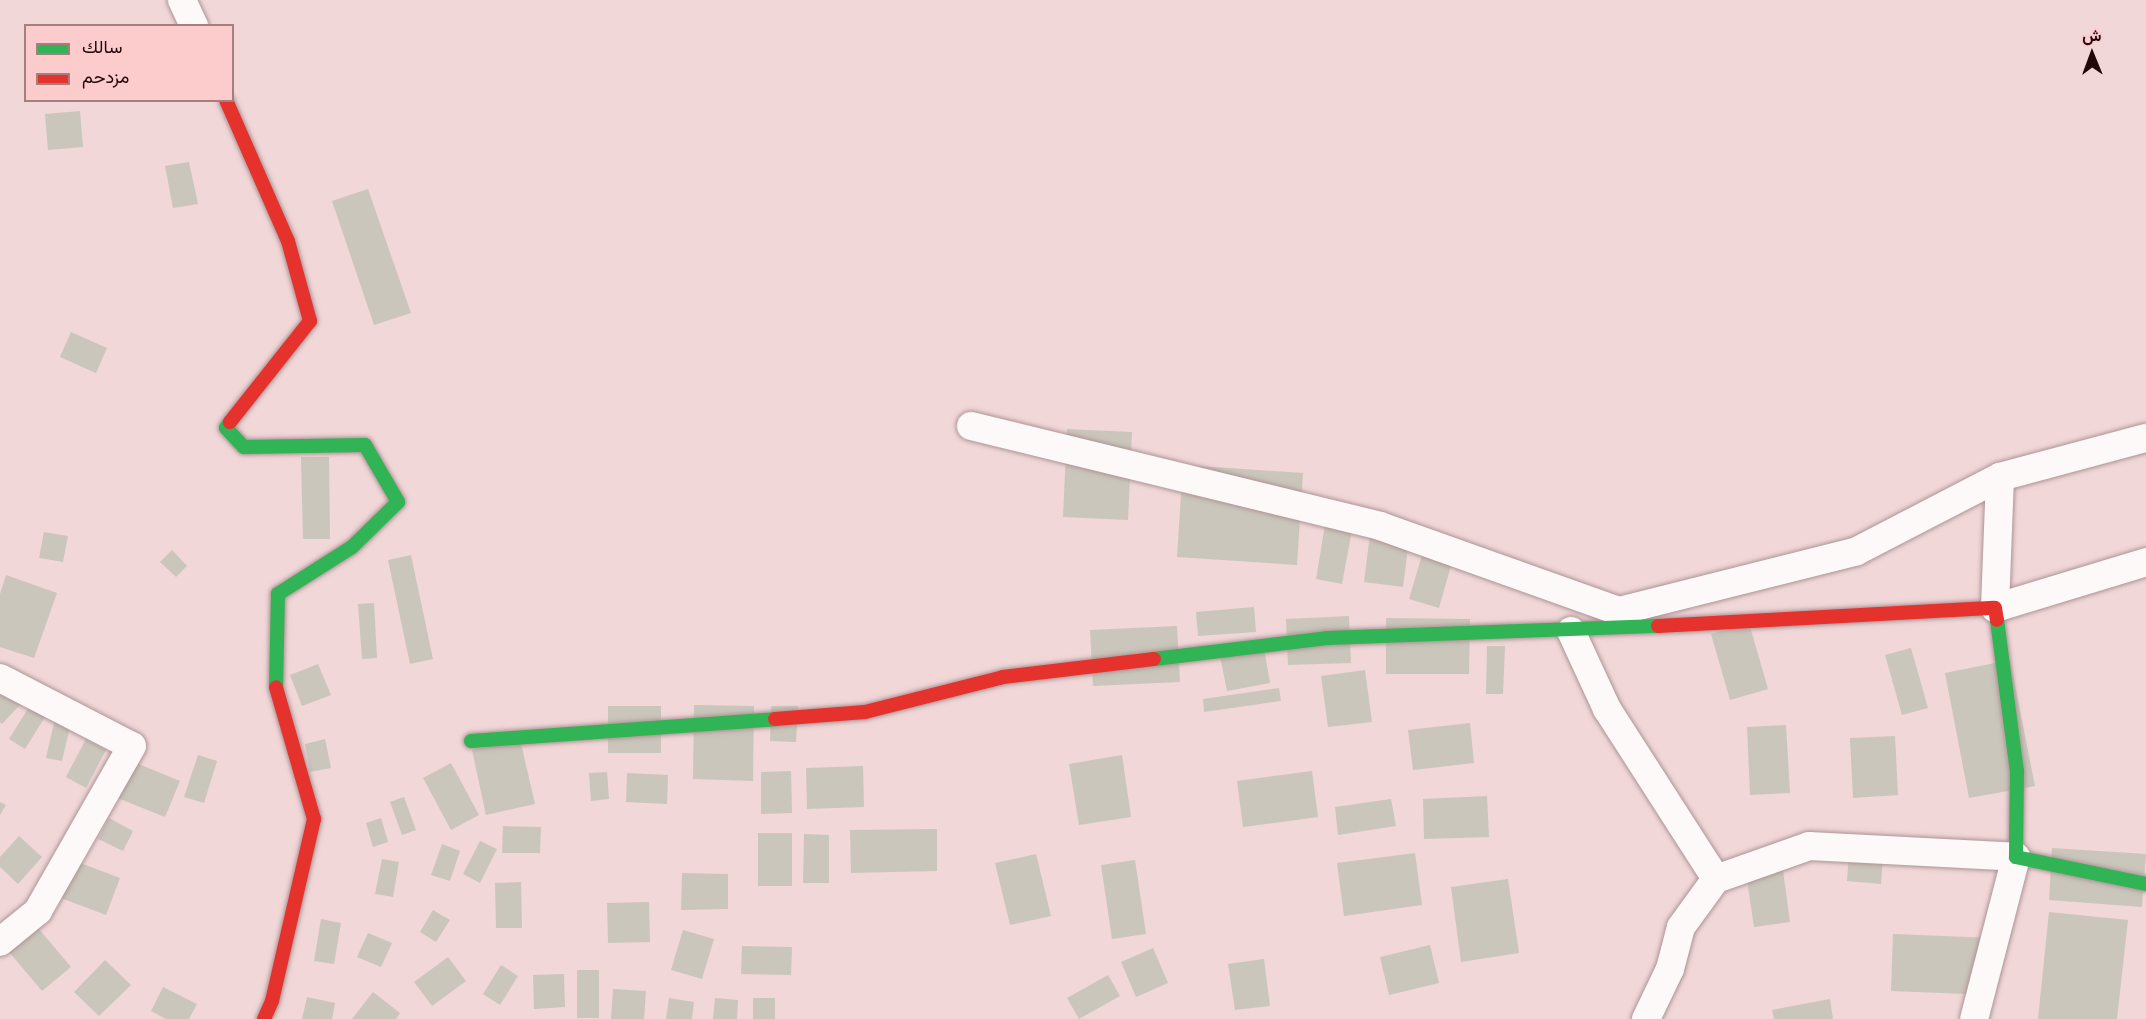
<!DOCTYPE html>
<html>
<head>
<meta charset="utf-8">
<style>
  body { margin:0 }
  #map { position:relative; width:2146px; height:1019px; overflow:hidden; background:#f1d7d8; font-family:"Alegreya Sans",Vazirmatn,sans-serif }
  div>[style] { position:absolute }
  .building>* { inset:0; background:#cac6bb }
  .roads { filter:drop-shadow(0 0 2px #ad9495) drop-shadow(0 0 2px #ad9495) }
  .street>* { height:28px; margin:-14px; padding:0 14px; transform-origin:14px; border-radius:14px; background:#fdf9f9 }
  .fast>* { height:14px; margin:-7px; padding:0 7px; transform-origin:7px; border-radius:7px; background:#30b455 }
  .jam>* { height:14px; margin:-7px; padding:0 7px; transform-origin:7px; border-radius:7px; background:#e5322d }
  span { translate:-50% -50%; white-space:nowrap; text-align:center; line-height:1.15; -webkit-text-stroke:4.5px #fccccd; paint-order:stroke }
  .legend { position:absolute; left:24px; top:24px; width:210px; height:78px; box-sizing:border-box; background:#fccccd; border:2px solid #a57e7f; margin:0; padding:8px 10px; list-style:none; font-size:18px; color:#22080a }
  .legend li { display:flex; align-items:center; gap:12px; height:30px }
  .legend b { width:30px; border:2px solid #a57e7f }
  .north { position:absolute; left:2062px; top:24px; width:60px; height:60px; -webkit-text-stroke:4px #fccccd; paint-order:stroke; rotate:359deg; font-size:16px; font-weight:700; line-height:24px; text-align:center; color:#22080a }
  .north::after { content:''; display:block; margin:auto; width:21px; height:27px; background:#22080a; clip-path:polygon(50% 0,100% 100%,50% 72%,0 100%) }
</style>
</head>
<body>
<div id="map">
  <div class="building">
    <i style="clip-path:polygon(80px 111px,83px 147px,48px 150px,45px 114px)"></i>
    <i style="clip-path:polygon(189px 162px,198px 204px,173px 208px,165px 166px)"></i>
    <i style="clip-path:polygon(368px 189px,411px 313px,374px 325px,332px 201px)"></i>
    <i style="clip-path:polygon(71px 332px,107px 348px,96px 373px,60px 357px)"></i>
    <i style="clip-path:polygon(1067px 429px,1132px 432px,1128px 520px,1063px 517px)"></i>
    <i style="clip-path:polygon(301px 457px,329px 457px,330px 539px,303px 539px)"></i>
    <i style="clip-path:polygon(1183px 465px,1303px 473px,1297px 565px,1177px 557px)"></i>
    <i style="clip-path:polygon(1325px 525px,1352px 530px,1342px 584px,1316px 579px)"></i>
    <i style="clip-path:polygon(44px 532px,68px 536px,63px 562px,39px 558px)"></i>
    <i style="clip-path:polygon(1370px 534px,1409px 540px,1403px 587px,1364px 582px)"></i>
    <i style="clip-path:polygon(172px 550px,187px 566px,176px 577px,160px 562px)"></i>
    <i style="clip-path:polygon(411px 555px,433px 659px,410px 664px,388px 560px)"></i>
    <i style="clip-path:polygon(1422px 555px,1452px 562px,1439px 608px,1409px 599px)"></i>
    <i style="clip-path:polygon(6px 575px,57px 593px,34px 658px,0 647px,0 594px)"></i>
    <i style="clip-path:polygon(374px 603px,377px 658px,362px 659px,358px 604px)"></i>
    <i style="clip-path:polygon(1254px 607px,1256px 632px,1198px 636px,1196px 612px)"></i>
    <i style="clip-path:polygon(1349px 616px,1351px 663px,1288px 665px,1286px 619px)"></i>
    <i style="clip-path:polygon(1386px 618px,1470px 619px,1469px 674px,1386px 674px)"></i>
    <i style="clip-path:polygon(1749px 623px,1768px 689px,1730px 700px,1711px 634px)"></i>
    <i style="clip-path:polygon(1177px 626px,1180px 682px,1093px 686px,1090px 630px)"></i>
    <i style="clip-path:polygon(1263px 643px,1270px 683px,1227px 691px,1219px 651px)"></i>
    <i style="clip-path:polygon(1487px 646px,1505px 646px,1503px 694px,1486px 694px)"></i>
    <i style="clip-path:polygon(1911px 648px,1928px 708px,1902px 715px,1885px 655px)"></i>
    <i style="clip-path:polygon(2010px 660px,2035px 786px,1969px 798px,1945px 673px)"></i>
    <i style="clip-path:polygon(318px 664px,331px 695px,302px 706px,290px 675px)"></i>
    <i style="clip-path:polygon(1365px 670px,1372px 722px,1328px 727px,1321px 676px)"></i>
    <i style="clip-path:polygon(0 675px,30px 694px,2px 724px,0 722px)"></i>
    <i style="clip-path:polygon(1279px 688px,1281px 701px,1204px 712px,1203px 699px)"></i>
    <i style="clip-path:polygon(694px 705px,754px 706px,753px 781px,693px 779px)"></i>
    <i style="clip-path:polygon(608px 706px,661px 706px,661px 753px,608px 753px)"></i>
    <i style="clip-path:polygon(771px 706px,798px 706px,796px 742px,770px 741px)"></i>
    <i style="clip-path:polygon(29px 707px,45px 717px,25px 749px,9px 739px)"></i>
    <i style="clip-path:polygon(56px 714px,72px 718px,62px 761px,46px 758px)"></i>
    <i style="clip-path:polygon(1470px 723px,1474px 763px,1413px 770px,1408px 730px)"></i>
    <i style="clip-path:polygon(1786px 725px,1790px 793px,1750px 795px,1747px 727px)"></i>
    <i style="clip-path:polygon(1895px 736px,1898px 795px,1853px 798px,1850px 738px)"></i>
    <i style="clip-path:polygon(86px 739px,106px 750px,86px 788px,66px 777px)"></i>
    <i style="clip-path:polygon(325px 739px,331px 768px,310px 772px,305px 744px)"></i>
    <i style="clip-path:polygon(520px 739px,535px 804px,486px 815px,472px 750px)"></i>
    <i style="clip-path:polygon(198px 755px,217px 761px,204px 803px,184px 797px)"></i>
    <i style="clip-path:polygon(1122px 755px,1131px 817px,1079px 825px,1069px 764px)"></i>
    <i style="clip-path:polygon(129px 760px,180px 781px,165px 817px,115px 797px)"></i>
    <i style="clip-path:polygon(451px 763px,479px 815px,451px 830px,423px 778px)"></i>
    <i style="clip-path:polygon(863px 766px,864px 807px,807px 809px,806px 768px)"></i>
    <i style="clip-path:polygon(791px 771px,792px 813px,761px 814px,761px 772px)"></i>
    <i style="clip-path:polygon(1312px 771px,1318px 817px,1243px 827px,1237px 781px)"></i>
    <i style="clip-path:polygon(607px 772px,609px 799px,591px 801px,589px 773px)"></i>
    <i style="clip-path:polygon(627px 773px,668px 775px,667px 804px,626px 802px)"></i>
    <i style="clip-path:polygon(1487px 796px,1489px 837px,1424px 839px,1423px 799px)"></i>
    <i style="clip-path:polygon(404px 797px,416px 830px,402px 835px,390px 802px)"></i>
    <i style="clip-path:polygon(1391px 799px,1396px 826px,1338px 835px,1335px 807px)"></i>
    <i style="clip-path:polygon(0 802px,6px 805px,0 815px)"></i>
    <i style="clip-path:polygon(109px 818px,133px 831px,123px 851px,98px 839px)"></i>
    <i style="clip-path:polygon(381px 818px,388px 842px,373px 847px,366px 823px)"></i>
    <i style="clip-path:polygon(503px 826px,541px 827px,540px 853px,502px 853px)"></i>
    <i style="clip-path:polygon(937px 829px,937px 871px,851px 873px,850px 830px)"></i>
    <i style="clip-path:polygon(758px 833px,792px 833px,792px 886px,758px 886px)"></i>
    <i style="clip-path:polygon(804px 834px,829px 835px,829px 883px,803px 883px)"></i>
    <i style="clip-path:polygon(19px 836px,42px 857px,18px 884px,0 867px,0 857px)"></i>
    <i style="clip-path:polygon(1850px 839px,1884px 842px,1881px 884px,1847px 881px)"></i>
    <i style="clip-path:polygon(480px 841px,497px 849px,480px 883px,463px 874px)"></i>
    <i style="clip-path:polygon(442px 844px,460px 851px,450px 881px,431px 875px)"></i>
    <i style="clip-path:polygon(2052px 848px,2146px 854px,2142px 907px,2049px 900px)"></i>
    <i style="clip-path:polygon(1415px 853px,1422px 905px,1344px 916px,1337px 863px)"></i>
    <i style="clip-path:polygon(1036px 854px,1051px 916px,1010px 925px,995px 863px)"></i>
    <i style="clip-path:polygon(67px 858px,120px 878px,106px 915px,53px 895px)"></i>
    <i style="clip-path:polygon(382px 859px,399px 862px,393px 897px,375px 894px)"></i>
    <i style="clip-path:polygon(1135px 860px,1146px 934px,1112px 939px,1101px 865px)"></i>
    <i style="clip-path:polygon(1782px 863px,1790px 922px,1754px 927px,1745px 867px)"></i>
    <i style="clip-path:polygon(682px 873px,728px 874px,728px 909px,681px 910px)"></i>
    <i style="clip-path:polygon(1508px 879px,1519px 953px,1461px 962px,1451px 887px)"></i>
    <i style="clip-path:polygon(521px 882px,522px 928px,496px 928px,495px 883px)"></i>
    <i style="clip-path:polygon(649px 902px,650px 942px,608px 943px,607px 903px)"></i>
    <i style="clip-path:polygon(433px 910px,450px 920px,436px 942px,420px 932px)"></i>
    <i style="clip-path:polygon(2049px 912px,2128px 920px,2117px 1019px,2038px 1019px)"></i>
    <i style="clip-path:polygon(321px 919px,341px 923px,334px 964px,314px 961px)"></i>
    <i style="clip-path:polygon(38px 928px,71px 967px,42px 991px,9px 952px)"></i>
    <i style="clip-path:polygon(683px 930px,714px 939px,702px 979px,671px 970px)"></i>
    <i style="clip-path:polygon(368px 933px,392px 943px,381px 967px,357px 957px)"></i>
    <i style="clip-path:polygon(1893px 934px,1993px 938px,1991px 995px,1891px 991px)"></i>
    <i style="clip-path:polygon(1430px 945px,1439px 983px,1389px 995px,1380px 957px)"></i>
    <i style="clip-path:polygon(742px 946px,792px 947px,791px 975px,741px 974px)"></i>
    <i style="clip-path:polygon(1153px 948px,1168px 983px,1136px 997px,1121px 962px)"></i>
    <i style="clip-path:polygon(448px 957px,466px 981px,432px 1006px,414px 982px)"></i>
    <i style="clip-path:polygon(1264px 959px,1270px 1006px,1235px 1010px,1228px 964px)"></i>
    <i style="clip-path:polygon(105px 960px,131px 985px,99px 1016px,74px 992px)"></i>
    <i style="clip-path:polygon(501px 965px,518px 976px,500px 1005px,483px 994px)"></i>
    <i style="clip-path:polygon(577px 970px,599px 970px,599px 1018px,577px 1018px)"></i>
    <i style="clip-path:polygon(564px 974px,565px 1007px,534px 1009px,533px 975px)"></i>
    <i style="clip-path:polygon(1108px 975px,1120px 996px,1079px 1019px,1067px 998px)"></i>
    <i style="clip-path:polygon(163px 987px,197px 1004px,189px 1019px,166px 1019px,151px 1011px)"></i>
    <i style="clip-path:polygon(613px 989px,646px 991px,644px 1019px,611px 1019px)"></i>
    <i style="clip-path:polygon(373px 992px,400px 1013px,396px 1019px,352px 1019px)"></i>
    <i style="clip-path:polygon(307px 997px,335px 1003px,332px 1019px,302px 1019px)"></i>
    <i style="clip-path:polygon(669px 998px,694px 1002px,692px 1019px,666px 1019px)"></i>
    <i style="clip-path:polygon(715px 998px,738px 1000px,737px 1019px,713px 1019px)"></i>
    <i style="clip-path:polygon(753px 998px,775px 998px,775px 1019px,753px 1019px)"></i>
    <i style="clip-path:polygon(1830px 999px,1833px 1019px,1774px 1019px,1772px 1010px)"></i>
  </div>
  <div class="roads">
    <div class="street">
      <i style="left:182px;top:0;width:29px;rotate:65deg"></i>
      <i style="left:971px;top:426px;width:421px;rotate:13.7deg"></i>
      <i style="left:1380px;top:526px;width:254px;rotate:19.6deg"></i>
      <i style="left:1619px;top:611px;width:245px;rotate:-14.1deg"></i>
      <i style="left:1857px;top:551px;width:161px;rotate:-27.4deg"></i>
      <i style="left:2000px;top:477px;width:151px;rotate:-15deg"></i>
      <i style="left:2000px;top:477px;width:131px;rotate:92.2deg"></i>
      <i style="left:1995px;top:608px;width:158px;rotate:-16.9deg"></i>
      <i style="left:1571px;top:631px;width:86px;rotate:65.2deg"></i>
      <i style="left:1607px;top:709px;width:202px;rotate:57.3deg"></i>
      <i style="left:0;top:678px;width:148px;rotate:27.3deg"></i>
      <i style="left:132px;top:746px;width:190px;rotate:119.7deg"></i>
      <i style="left:38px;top:911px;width:49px;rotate:140.8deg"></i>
      <i style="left:1646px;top:1019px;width:55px;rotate:-64.4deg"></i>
      <i style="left:1670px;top:969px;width:43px;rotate:-75.3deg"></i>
      <i style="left:1681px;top:927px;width:59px;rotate:-53.9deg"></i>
      <i style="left:1716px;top:879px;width:99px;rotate:-19.5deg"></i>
      <i style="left:1809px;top:846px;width:207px;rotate:3deg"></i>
      <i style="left:2016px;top:857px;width:167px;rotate:104.5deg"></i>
    </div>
    <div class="fast">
      <i style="left:230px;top:422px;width:7px;rotate:124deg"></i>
      <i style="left:226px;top:428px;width:26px;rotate:47deg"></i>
      <i style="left:244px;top:447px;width:121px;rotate:-0.9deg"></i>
      <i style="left:365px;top:445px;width:66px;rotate:59.9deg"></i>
      <i style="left:398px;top:502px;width:64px;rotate:135.6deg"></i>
      <i style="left:352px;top:547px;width:88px;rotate:147.6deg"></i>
      <i style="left:278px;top:594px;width:93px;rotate:91.2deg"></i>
      <i style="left:1997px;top:620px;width:152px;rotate:82.5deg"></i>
      <i style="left:2017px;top:771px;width:86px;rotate:90.7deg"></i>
      <i style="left:2016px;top:857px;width:133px;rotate:11.7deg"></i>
      <i style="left:1154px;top:659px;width:174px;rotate:-6.9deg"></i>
      <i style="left:1327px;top:638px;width:331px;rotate:-2.1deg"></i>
      <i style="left:471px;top:741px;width:305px;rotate:-4.1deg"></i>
    </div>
    <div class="jam">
      <i style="left:226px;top:100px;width:154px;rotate:66.3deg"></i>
      <i style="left:288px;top:241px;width:83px;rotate:74.6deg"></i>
      <i style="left:310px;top:321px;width:129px;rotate:128.4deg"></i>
      <i style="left:1658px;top:626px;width:337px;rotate:-3.1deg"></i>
      <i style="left:1995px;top:608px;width:12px;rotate:81deg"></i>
      <i style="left:775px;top:719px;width:90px;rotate:-4.4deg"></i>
      <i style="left:865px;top:712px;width:142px;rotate:-14.2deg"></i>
      <i style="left:1003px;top:677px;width:152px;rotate:-6.8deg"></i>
      <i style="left:264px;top:1019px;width:20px;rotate:-66deg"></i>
      <i style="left:272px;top:1001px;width:187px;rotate:-77deg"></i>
      <i style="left:314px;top:819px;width:137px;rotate:-106.1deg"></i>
    </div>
  </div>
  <ul class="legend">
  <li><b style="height:8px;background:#30b455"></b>سالك</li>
  <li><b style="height:8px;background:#e5322d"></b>مزدحم</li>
  </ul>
  <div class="north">ش</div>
</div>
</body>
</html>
